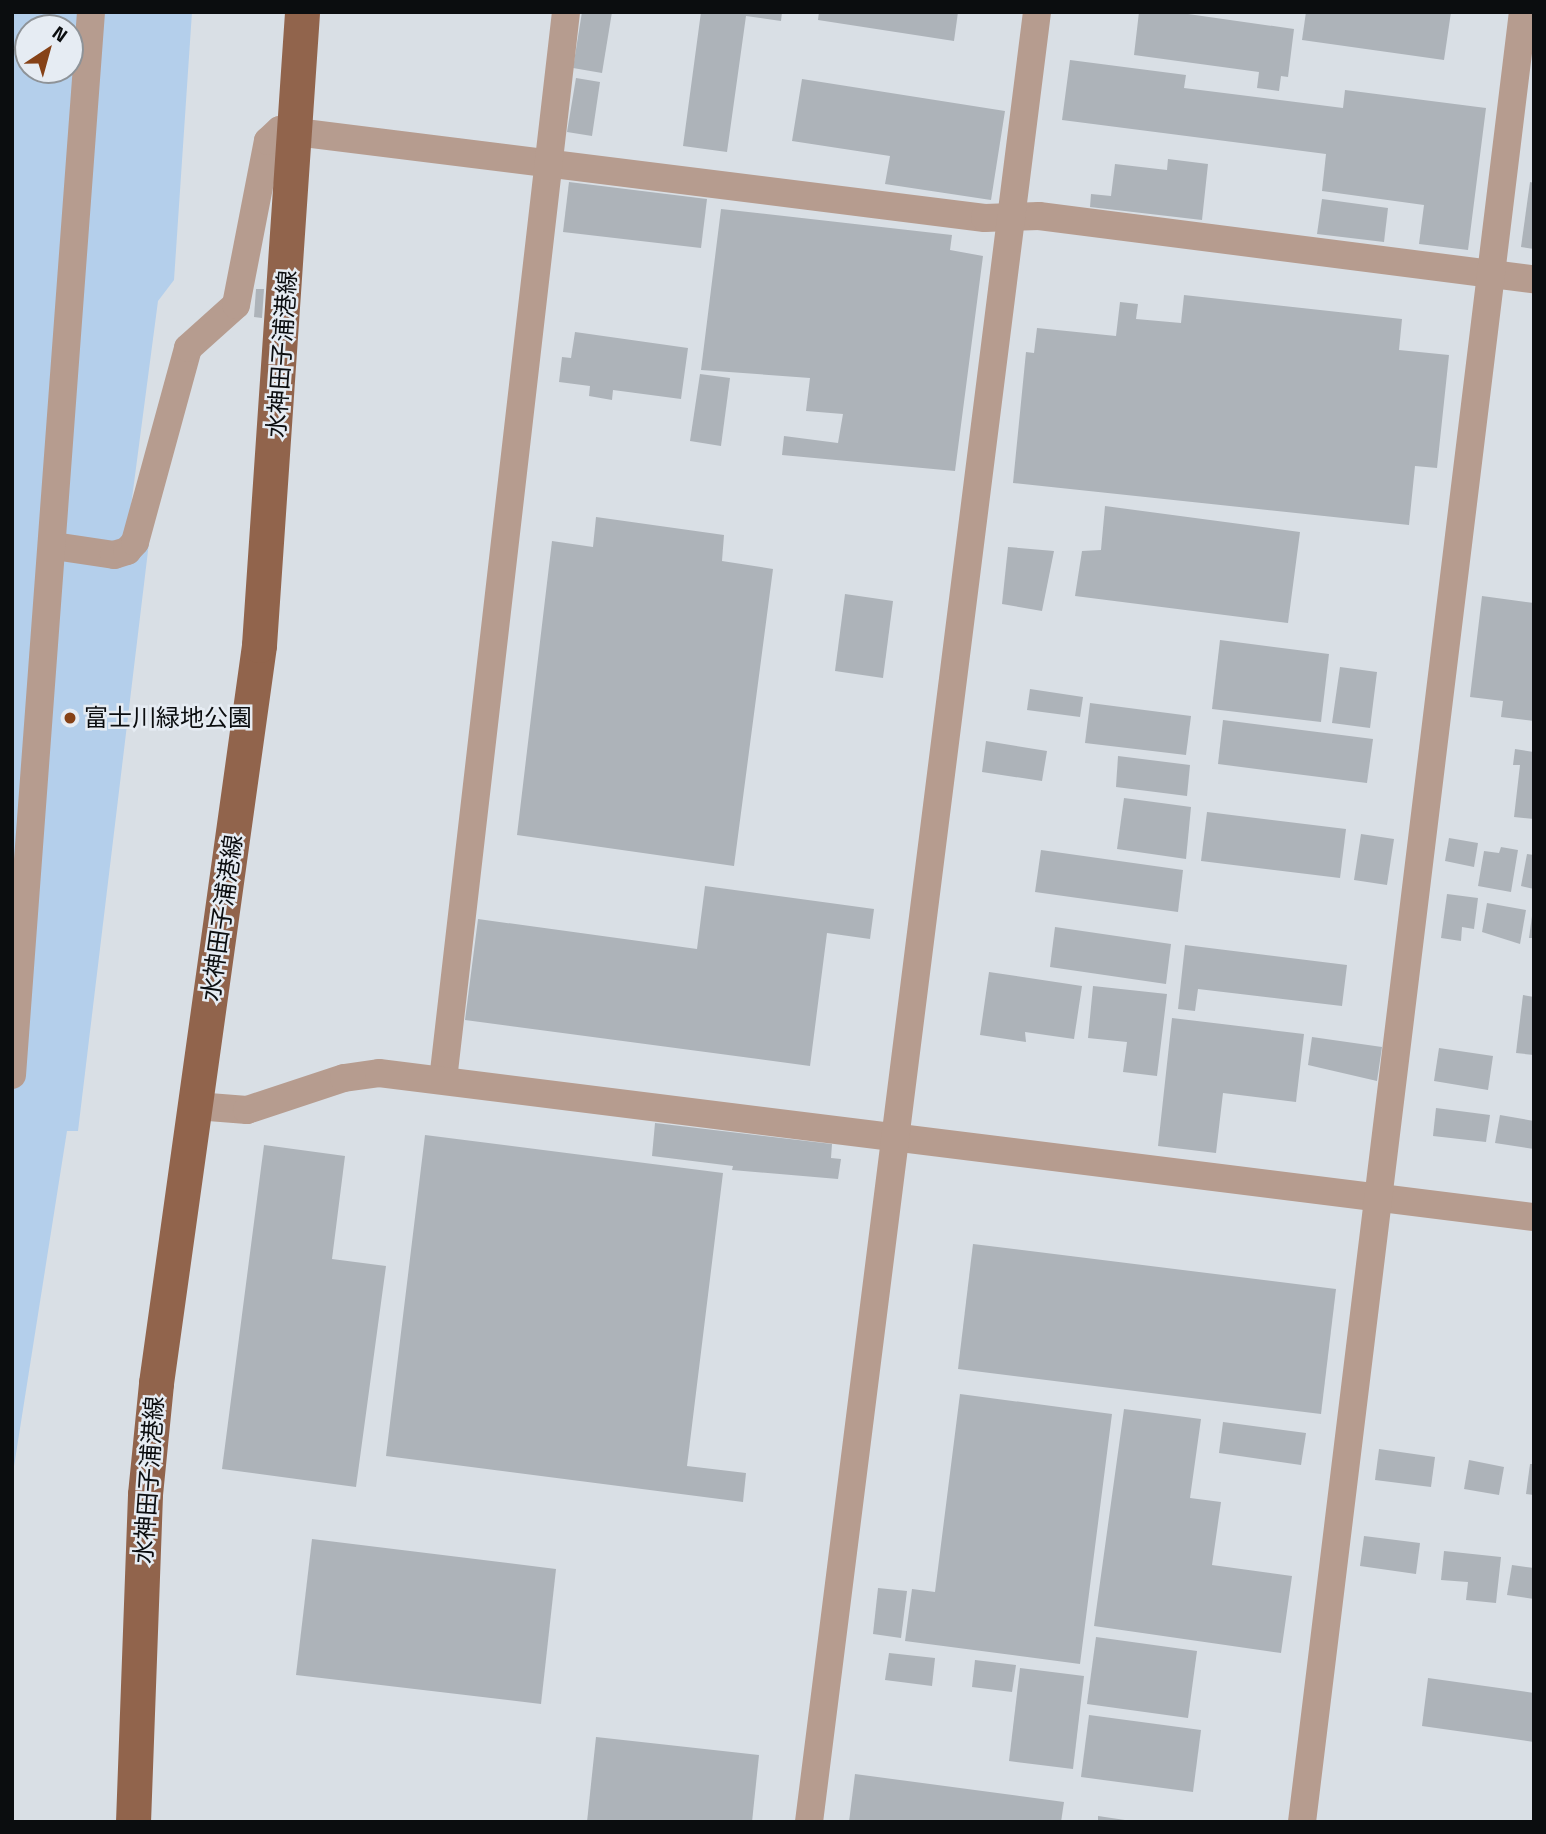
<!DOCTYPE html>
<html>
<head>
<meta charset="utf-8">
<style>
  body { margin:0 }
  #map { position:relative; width:1546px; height:1834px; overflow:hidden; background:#d9dfe5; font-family:"Titillium Web","Noto Sans JP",sans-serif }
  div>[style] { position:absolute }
  .green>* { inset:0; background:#b4cfeb }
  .building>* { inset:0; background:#adb3b9 }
  .minor>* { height:28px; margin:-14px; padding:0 14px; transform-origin:14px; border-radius:14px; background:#b69c8f }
  .major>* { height:35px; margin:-17.5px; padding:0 17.5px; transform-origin:17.5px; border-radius:17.5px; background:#91644c }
  .dots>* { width:19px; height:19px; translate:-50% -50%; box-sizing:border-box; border:4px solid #e6ecf3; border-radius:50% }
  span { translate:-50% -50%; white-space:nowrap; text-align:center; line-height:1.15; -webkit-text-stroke:5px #e6ecf3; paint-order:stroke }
  .street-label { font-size:24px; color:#0b0d0f }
  .poi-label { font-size:24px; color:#0b0d0f }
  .left { translate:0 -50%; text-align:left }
  .frame { position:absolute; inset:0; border:14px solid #0b0d0f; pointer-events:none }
  .north { position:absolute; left:14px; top:14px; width:70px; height:70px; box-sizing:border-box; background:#e6ecf3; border:2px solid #8e9398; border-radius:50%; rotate:36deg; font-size:19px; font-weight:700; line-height:28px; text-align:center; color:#0b0d0f }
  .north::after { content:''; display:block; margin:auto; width:24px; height:32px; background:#864217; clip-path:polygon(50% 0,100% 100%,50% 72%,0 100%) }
</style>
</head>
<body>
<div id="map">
  <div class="green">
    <i style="clip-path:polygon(evenodd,12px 12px,192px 12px,174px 280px,158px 301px,129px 521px,151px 526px,78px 1131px,67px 1131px,12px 1479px,12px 12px,28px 28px,70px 28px,70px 70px,28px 70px,28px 28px)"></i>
  </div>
  <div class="building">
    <i style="clip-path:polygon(582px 12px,612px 12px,602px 73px,573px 68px)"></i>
    <i style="clip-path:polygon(701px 12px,782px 12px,781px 21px,746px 16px,727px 152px,683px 146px)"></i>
    <i style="clip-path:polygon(819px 12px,958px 12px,954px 41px,818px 20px)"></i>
    <i style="clip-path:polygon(1139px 12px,1174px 12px,1294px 29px,1288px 77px,1281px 76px,1279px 91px,1257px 88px,1259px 72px,1134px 55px)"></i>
    <i style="clip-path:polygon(1306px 12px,1451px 12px,1444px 60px,1302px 40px)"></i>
    <i style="clip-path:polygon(1070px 60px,1186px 75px,1184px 88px,1343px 108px,1345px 90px,1486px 108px,1468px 250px,1419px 244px,1424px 205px,1322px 191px,1326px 154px,1062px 120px)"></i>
    <i style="clip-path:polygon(576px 78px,600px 82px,592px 136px,567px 132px)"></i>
    <i style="clip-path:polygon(802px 79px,1005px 111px,991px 200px,885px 184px,890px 156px,792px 141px)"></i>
    <i style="clip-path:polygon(1168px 159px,1208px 164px,1202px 220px,1090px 207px,1091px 194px,1111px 196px,1115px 164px,1167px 170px)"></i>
    <i style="clip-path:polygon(569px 182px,707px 199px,701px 248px,563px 232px)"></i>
    <i style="clip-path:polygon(1530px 182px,1534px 183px,1534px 249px,1521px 247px)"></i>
    <i style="clip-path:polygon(1322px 199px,1388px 208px,1384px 242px,1317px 234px)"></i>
    <i style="clip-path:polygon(721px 209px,952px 235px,950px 250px,983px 256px,955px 471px,782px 455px,784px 436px,838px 443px,843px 414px,806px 411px,810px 378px,701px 370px)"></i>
    <i style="clip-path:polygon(256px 289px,264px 289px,262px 318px,254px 317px)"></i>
    <i style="clip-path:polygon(1184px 295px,1402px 319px,1399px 350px,1449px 355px,1437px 468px,1415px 466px,1409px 525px,1013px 483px,1026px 352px,1034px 353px,1037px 328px,1116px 336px,1120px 302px,1138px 304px,1136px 319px,1181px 323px)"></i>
    <i style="clip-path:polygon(575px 332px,688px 348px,681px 399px,613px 390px,612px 400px,589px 396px,590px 386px,559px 382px,562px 357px,571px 358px)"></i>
    <i style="clip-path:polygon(700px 374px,730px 378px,721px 446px,690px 441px)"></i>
    <i style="clip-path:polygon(1105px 506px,1300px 532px,1288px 623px,1075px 596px,1082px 551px,1101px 550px)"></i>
    <i style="clip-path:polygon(596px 517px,724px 535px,722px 561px,773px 569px,734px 866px,517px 835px,552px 541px,593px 547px)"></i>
    <i style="clip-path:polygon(1008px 547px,1054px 551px,1042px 611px,1002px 604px)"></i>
    <i style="clip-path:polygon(845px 594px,893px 601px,883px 678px,835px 671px)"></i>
    <i style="clip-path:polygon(1482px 596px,1534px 603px,1534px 721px,1501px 717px,1503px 701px,1470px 697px)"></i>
    <i style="clip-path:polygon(1220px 640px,1329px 654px,1321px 722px,1212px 709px)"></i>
    <i style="clip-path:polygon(1340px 667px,1377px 672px,1370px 728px,1332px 723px)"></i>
    <i style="clip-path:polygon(1030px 689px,1083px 697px,1080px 717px,1027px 710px)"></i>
    <i style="clip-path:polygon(1090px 703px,1191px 716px,1186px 755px,1085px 743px)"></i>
    <i style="clip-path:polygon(1223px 720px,1373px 739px,1367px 783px,1218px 764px)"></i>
    <i style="clip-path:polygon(986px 741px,1047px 751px,1042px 781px,982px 772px)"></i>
    <i style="clip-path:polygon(1515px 749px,1534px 752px,1534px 819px,1514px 817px,1520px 765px,1513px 765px)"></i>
    <i style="clip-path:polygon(1118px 756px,1190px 765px,1187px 796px,1116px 787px)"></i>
    <i style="clip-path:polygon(1124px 798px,1191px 807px,1186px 859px,1117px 849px)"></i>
    <i style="clip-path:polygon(1207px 812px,1346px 829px,1340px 878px,1201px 861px)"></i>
    <i style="clip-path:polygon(1361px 834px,1394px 839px,1387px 885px,1354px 880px)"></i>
    <i style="clip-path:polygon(1449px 838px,1478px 843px,1474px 867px,1445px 861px)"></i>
    <i style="clip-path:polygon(1501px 847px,1518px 850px,1511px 892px,1478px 886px,1484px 851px,1499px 853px)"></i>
    <i style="clip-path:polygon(1041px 850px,1183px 870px,1178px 912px,1035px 892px)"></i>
    <i style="clip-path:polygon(1527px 854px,1534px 855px,1534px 889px,1521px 886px)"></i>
    <i style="clip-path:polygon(705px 886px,874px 909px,870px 939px,827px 933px,810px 1066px,465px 1020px,478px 919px,697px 949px)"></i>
    <i style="clip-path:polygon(1447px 894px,1478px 898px,1474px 929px,1462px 927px,1461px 941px,1441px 938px)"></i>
    <i style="clip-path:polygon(1487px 903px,1526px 910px,1520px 944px,1482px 932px)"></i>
    <i style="clip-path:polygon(1532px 916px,1534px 916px,1534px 938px,1529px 938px)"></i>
    <i style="clip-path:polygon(1055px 927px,1171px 944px,1166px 984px,1050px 967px)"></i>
    <i style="clip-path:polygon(1185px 945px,1347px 965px,1342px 1006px,1198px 989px,1195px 1011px,1178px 1009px)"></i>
    <i style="clip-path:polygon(989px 972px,1082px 986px,1074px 1039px,1025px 1032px,1026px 1042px,980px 1035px)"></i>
    <i style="clip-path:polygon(1093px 986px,1167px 994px,1157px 1076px,1123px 1072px,1127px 1042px,1088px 1038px)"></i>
    <i style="clip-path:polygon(1523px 995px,1534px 997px,1534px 1055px,1516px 1053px)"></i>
    <i style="clip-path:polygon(1172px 1018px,1304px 1034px,1296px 1102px,1223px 1093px,1216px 1153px,1158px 1146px)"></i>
    <i style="clip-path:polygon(1312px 1037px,1382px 1047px,1377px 1081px,1308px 1065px)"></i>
    <i style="clip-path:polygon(1439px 1048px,1493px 1056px,1488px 1090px,1434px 1081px)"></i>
    <i style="clip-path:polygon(1436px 1108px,1490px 1115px,1486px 1142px,1433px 1136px)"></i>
    <i style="clip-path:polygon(1500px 1115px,1534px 1121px,1534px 1149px,1495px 1143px)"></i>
    <i style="clip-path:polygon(655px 1123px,832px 1144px,831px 1158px,841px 1159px,838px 1179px,732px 1170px,733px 1166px,652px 1156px)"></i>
    <i style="clip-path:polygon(425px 1135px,723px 1173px,687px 1466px,746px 1473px,743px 1502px,386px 1456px)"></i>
    <i style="clip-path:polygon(264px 1145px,345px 1156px,332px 1259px,386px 1266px,356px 1487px,222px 1469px)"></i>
    <i style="clip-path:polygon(973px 1244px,1336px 1289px,1321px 1414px,958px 1369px)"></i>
    <i style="clip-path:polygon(960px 1394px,1112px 1414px,1080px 1664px,905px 1641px,912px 1589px,935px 1592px)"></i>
    <i style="clip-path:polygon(1124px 1409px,1201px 1419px,1190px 1498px,1221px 1502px,1212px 1565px,1292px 1576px,1281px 1653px,1094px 1626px)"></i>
    <i style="clip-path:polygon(1223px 1422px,1306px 1433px,1301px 1465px,1219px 1453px)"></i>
    <i style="clip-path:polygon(1379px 1449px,1435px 1457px,1431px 1487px,1375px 1480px)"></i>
    <i style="clip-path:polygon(1469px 1460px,1504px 1467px,1499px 1495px,1464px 1489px)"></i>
    <i style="clip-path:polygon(1530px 1464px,1534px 1464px,1534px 1495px,1526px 1494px)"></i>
    <i style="clip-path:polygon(1364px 1536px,1420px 1543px,1416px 1574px,1360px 1566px)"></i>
    <i style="clip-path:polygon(312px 1539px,556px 1569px,541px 1704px,296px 1675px)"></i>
    <i style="clip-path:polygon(1444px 1551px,1501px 1557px,1496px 1603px,1466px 1600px,1468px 1582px,1441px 1580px)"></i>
    <i style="clip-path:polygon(1512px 1565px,1534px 1568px,1534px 1599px,1507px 1595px)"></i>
    <i style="clip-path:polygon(878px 1588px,907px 1591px,901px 1638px,873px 1634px)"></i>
    <i style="clip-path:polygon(1096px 1637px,1197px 1651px,1188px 1718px,1087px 1704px)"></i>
    <i style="clip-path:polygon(889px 1653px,935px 1658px,932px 1686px,885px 1680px)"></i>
    <i style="clip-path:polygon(975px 1660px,1016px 1665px,1012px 1692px,972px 1687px)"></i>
    <i style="clip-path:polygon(1020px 1668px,1084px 1676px,1073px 1769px,1009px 1761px)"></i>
    <i style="clip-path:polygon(1428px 1678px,1534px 1693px,1534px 1742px,1422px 1726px)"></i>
    <i style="clip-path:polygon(1089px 1715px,1201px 1730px,1193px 1792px,1081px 1777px)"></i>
    <i style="clip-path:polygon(596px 1737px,759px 1755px,752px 1822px,587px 1822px)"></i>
    <i style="clip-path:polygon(855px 1774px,1064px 1802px,1061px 1822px,849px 1822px)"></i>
    <i style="clip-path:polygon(1098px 1816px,1125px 1820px,1125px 1822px,1098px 1822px)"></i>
  </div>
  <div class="minor">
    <i style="left:54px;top:546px;width:61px;rotate:8.5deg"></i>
    <i style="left:114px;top:555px;width:14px;rotate:-17deg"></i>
    <i style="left:127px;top:551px;width:12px;rotate:-48deg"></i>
    <i style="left:135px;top:542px;width:201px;rotate:-74.7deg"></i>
    <i style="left:188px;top:348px;width:64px;rotate:-41.9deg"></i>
    <i style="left:236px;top:305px;width:167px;rotate:-79deg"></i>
    <i style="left:268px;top:141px;width:16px;rotate:-43deg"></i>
    <i style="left:280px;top:130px;width:710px;rotate:7.12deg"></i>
    <i style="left:985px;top:218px;width:54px;rotate:-2.1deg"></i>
    <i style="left:1039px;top:216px;width:499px;rotate:7.3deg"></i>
    <i style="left:12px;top:1075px;width:1066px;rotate:-85.75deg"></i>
    <i style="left:443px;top:1080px;width:1075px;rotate:-83.43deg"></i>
    <i style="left:196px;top:1106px;width:51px;rotate:4.5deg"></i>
    <i style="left:247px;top:1110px;width:102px;rotate:-18.3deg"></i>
    <i style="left:344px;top:1078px;width:35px;rotate:-8deg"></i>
    <i style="left:379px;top:1073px;width:1164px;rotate:7.11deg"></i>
    <i style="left:809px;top:1822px;width:1824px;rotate:-82.82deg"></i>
    <i style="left:1302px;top:1822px;width:1823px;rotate:-83.04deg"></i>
  </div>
  <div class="major">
    <i style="left:133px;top:1822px;width:328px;rotate:-87.9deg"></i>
    <i style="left:145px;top:1494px;width:112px;rotate:-84.3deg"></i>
    <i style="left:156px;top:1383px;width:745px;rotate:-82.05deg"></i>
    <i style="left:259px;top:645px;width:634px;rotate:-86.11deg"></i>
  </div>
  <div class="dots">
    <i style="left:70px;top:718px;background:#864217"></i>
  </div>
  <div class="street-label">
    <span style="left:282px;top:354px;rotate:-86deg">水神田子浦港線</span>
    <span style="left:222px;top:918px;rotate:-82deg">水神田子浦港線</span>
    <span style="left:149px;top:1480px;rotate:-86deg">水神田子浦港線</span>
  </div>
  <div class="poi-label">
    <span class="left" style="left:84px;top:718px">富士川緑地公園</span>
  </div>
  <div class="frame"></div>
  <div class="north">N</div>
</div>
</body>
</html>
